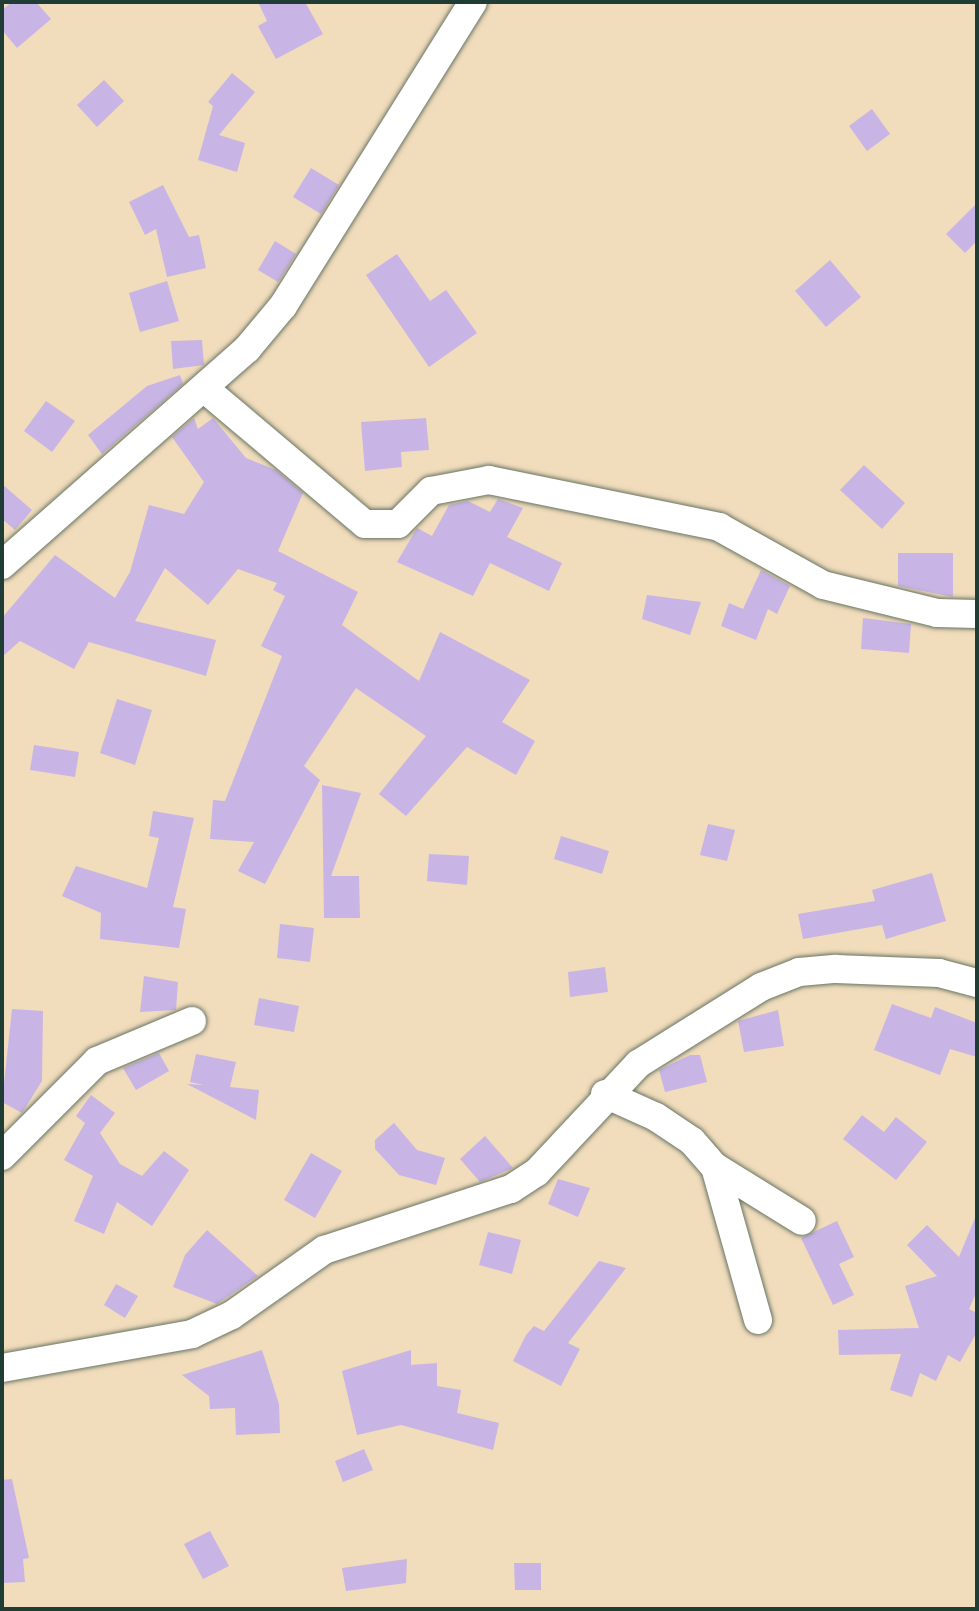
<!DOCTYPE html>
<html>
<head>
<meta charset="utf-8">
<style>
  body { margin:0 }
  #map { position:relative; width:979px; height:1611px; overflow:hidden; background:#f1dcbc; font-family:Sriracha,sans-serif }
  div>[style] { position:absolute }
  .building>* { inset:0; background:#c8b5e5 }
  .roads { filter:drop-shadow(0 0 2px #687564) drop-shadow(0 0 2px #687564) }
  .minor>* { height:28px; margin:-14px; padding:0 14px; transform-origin:14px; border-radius:14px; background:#fff }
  span { translate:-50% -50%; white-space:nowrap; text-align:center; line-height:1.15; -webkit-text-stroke:6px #fdfcf7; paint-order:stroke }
  .frame { position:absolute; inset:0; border:4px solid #1f3d34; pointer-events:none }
</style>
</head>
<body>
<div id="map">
  <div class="building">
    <i style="clip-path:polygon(12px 2px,36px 2px,51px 19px,17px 48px,2px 30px,2px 10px)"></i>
    <i style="clip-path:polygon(258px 2px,305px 2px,323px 34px,276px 59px,258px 26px,267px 21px)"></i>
    <i style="clip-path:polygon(232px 73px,255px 92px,219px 135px,245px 143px,237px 172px,198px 160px,213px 106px,208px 102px)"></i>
    <i style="clip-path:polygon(104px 80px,124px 101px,97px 127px,77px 105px)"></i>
    <i style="clip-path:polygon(872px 109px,890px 134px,867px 151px,849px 126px)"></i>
    <i style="clip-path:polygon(311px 168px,339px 185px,321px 214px,293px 197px)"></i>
    <i style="clip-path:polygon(163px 185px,189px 237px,199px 235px,206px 268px,167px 277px,156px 229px,145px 235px,129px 202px)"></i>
    <i style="clip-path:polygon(977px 203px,977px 241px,965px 253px,946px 234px)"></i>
    <i style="clip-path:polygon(275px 241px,296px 254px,278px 282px,258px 270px)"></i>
    <i style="clip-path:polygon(397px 254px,430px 301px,446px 290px,477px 333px,429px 367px,366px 275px)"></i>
    <i style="clip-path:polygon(830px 260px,861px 297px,826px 327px,795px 291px)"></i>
    <i style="clip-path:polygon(167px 281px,179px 321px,140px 332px,129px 293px)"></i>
    <i style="clip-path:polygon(202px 340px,204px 365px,173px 369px,171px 341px)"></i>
    <i style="clip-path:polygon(180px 375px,183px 384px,102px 454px,88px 435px,147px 386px)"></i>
    <i style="clip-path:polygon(46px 401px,75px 421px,52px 452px,24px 431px)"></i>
    <i style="clip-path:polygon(194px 418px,198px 429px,213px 418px,246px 458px,276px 470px,303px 493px,278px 551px,358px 592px,342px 625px,419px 681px,440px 632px,530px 680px,502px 722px,535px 741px,516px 775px,467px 747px,406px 816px,379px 794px,426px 736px,356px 688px,304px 766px,320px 780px,265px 884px,238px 871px,254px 842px,210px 839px,213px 800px,225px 801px,282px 656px,261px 646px,285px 596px,273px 590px,277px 583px,238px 569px,208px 605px,165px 568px,135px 621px,216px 640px,206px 676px,89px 642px,74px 669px,20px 641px,2px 657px,2px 618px,55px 555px,115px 598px,130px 572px,149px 505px,184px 514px,204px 482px,172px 437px)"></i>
    <i style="clip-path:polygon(426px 418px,429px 450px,401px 452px,402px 467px,365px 471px,361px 422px)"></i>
    <i style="clip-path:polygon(864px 465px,905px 503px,882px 529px,840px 490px)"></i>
    <i style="clip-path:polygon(2px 484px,32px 510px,15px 530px,2px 519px)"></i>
    <i style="clip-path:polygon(498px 499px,523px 508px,507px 537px,562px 563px,549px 591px,490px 563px,473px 596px,397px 562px,417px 528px,432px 536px,449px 505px,468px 501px,490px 512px)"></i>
    <i style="clip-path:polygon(898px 553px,953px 553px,953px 597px,898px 586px)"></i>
    <i style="clip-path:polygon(761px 570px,790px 586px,777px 614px,768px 609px,756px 640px,721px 626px,729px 603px,743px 609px)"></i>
    <i style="clip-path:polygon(647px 595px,701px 602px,690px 635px,642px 619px)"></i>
    <i style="clip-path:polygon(863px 618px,911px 624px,909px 653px,861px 649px)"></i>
    <i style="clip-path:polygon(117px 699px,152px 710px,135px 765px,100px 753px)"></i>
    <i style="clip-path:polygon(34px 745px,79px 752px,75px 777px,30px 770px)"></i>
    <i style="clip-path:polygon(322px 785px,361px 793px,331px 876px,359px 876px,360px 918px,324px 918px)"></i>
    <i style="clip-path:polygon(153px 811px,194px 818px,173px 907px,186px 909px,179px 948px,100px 939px,101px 913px,62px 896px,76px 866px,147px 888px,159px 838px,149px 836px)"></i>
    <i style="clip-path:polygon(708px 824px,735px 830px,727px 861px,700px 855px)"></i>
    <i style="clip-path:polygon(561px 836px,609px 851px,602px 874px,554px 859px)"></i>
    <i style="clip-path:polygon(429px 854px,469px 856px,467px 885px,427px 881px)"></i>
    <i style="clip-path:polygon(932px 873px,946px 921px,886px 939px,882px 925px,803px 939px,798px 914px,875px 901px,872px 890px)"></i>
    <i style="clip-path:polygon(280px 924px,314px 928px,310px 962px,277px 958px)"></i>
    <i style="clip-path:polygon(605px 967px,608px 992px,570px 997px,568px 972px)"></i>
    <i style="clip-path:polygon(144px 976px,178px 982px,176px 1010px,140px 1012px)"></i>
    <i style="clip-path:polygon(259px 998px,299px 1006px,294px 1032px,254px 1025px)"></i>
    <i style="clip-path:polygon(892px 1004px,931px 1018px,935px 1007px,977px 1023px,977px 1057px,950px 1049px,940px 1075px,874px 1050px)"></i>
    <i style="clip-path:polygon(12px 1009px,43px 1011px,42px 1081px,22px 1113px,2px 1102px)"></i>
    <i style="clip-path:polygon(778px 1010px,784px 1046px,744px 1052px,738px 1021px)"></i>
    <i style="clip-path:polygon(159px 1053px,169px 1071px,136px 1090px,123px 1068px)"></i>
    <i style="clip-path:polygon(196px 1054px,236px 1062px,230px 1087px,259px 1090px,256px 1120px,187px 1084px,204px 1085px,190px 1082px)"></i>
    <i style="clip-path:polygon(690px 1055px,700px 1055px,707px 1082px,665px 1092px,659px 1070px)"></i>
    <i style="clip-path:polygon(91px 1095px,115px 1113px,100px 1133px,120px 1164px,142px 1176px,164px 1151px,189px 1170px,152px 1226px,117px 1202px,104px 1234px,74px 1221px,93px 1176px,64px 1160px,85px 1123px,76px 1116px)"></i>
    <i style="clip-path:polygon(862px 1115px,884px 1132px,896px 1117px,927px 1142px,896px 1180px,843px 1139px)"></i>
    <i style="clip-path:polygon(394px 1123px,417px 1150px,445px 1158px,436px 1185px,399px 1175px,375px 1149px,375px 1140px)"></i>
    <i style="clip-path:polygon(485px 1136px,513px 1168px,480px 1182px,460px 1159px)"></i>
    <i style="clip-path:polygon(311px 1153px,342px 1171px,315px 1218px,284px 1200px)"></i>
    <i style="clip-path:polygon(558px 1179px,590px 1188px,578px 1217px,548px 1204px)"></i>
    <i style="clip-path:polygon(977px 1213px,977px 1291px,969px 1309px,977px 1313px,977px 1332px,960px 1362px,948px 1355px,936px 1381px,920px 1373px,912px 1397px,890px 1390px,901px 1354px,839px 1355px,838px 1330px,919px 1328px,905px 1286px,937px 1276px,907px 1245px,927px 1225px,959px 1257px)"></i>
    <i style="clip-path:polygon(837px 1221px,854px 1257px,839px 1264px,854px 1295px,833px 1305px,801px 1238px)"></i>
    <i style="clip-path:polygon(207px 1230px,258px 1276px,217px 1304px,173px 1287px,185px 1255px)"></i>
    <i style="clip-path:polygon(488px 1232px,521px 1240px,512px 1274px,479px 1265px)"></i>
    <i style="clip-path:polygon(599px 1261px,626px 1268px,568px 1343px,580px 1349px,561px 1386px,513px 1361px,526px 1335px,534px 1326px,544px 1331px)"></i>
    <i style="clip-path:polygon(116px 1284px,138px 1296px,125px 1318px,104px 1305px)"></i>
    <i style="clip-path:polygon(262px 1350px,279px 1404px,280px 1433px,236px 1435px,235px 1408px,210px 1409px,209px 1396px,182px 1375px)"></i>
    <i style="clip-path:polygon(411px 1350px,411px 1365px,437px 1363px,437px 1386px,461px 1390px,457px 1413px,499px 1423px,493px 1450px,401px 1425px,357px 1435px,342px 1371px)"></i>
    <i style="clip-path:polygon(364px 1449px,373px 1470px,343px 1482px,335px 1461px)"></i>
    <i style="clip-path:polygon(12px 1479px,29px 1558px,23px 1559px,25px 1582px,2px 1583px,2px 1480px)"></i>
    <i style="clip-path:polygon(210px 1531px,229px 1566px,203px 1579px,184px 1544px)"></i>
    <i style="clip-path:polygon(407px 1559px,406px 1583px,346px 1591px,342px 1568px)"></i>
    <i style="clip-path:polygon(514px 1563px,541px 1563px,541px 1590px,515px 1590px)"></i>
  </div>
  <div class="roads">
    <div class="minor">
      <i style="left:205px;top:389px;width:209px;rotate:40.2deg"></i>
      <i style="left:365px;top:524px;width:33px"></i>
      <i style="left:398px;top:524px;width:47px;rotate:-45deg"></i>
      <i style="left:431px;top:491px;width:59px;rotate:-10.7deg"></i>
      <i style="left:489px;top:480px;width:235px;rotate:11.5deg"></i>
      <i style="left:719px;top:527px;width:119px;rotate:29.1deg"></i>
      <i style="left:823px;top:585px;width:117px;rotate:13.8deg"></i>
      <i style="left:937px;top:613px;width:40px;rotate:1.4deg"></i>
      <i style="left:2px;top:565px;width:327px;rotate:-41.4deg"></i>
      <i style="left:247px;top:349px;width:56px;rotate:-50.1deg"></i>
      <i style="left:283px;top:306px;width:358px;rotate:-58deg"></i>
      <i style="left:605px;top:1094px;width:56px;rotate:24.3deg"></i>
      <i style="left:656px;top:1117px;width:43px;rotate:33.7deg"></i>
      <i style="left:692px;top:1141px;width:35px;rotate:49deg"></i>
      <i style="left:715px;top:1167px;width:102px;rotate:31.8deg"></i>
      <i style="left:2px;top:1156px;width:134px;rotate:-45deg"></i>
      <i style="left:97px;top:1061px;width:103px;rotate:-22.8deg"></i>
      <i style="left:715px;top:1167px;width:159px;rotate:74.3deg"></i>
      <i style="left:2px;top:1368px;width:193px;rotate:-10.1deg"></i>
      <i style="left:192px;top:1334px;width:44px;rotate:-25.4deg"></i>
      <i style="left:232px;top:1315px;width:113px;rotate:-35.2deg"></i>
      <i style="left:324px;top:1250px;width:197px;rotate:-18.1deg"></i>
      <i style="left:511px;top:1189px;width:31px;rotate:-33deg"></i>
      <i style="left:537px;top:1172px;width:148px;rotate:-46.9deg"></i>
      <i style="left:638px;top:1064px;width:145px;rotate:-32deg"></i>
      <i style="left:761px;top:987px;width:41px;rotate:-21.5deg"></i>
      <i style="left:799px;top:972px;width:37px;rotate:-5deg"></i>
      <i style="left:836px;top:969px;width:103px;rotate:2.2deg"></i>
      <i style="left:939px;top:973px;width:39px;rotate:15deg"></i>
    </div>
  </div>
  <div class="frame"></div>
</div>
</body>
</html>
